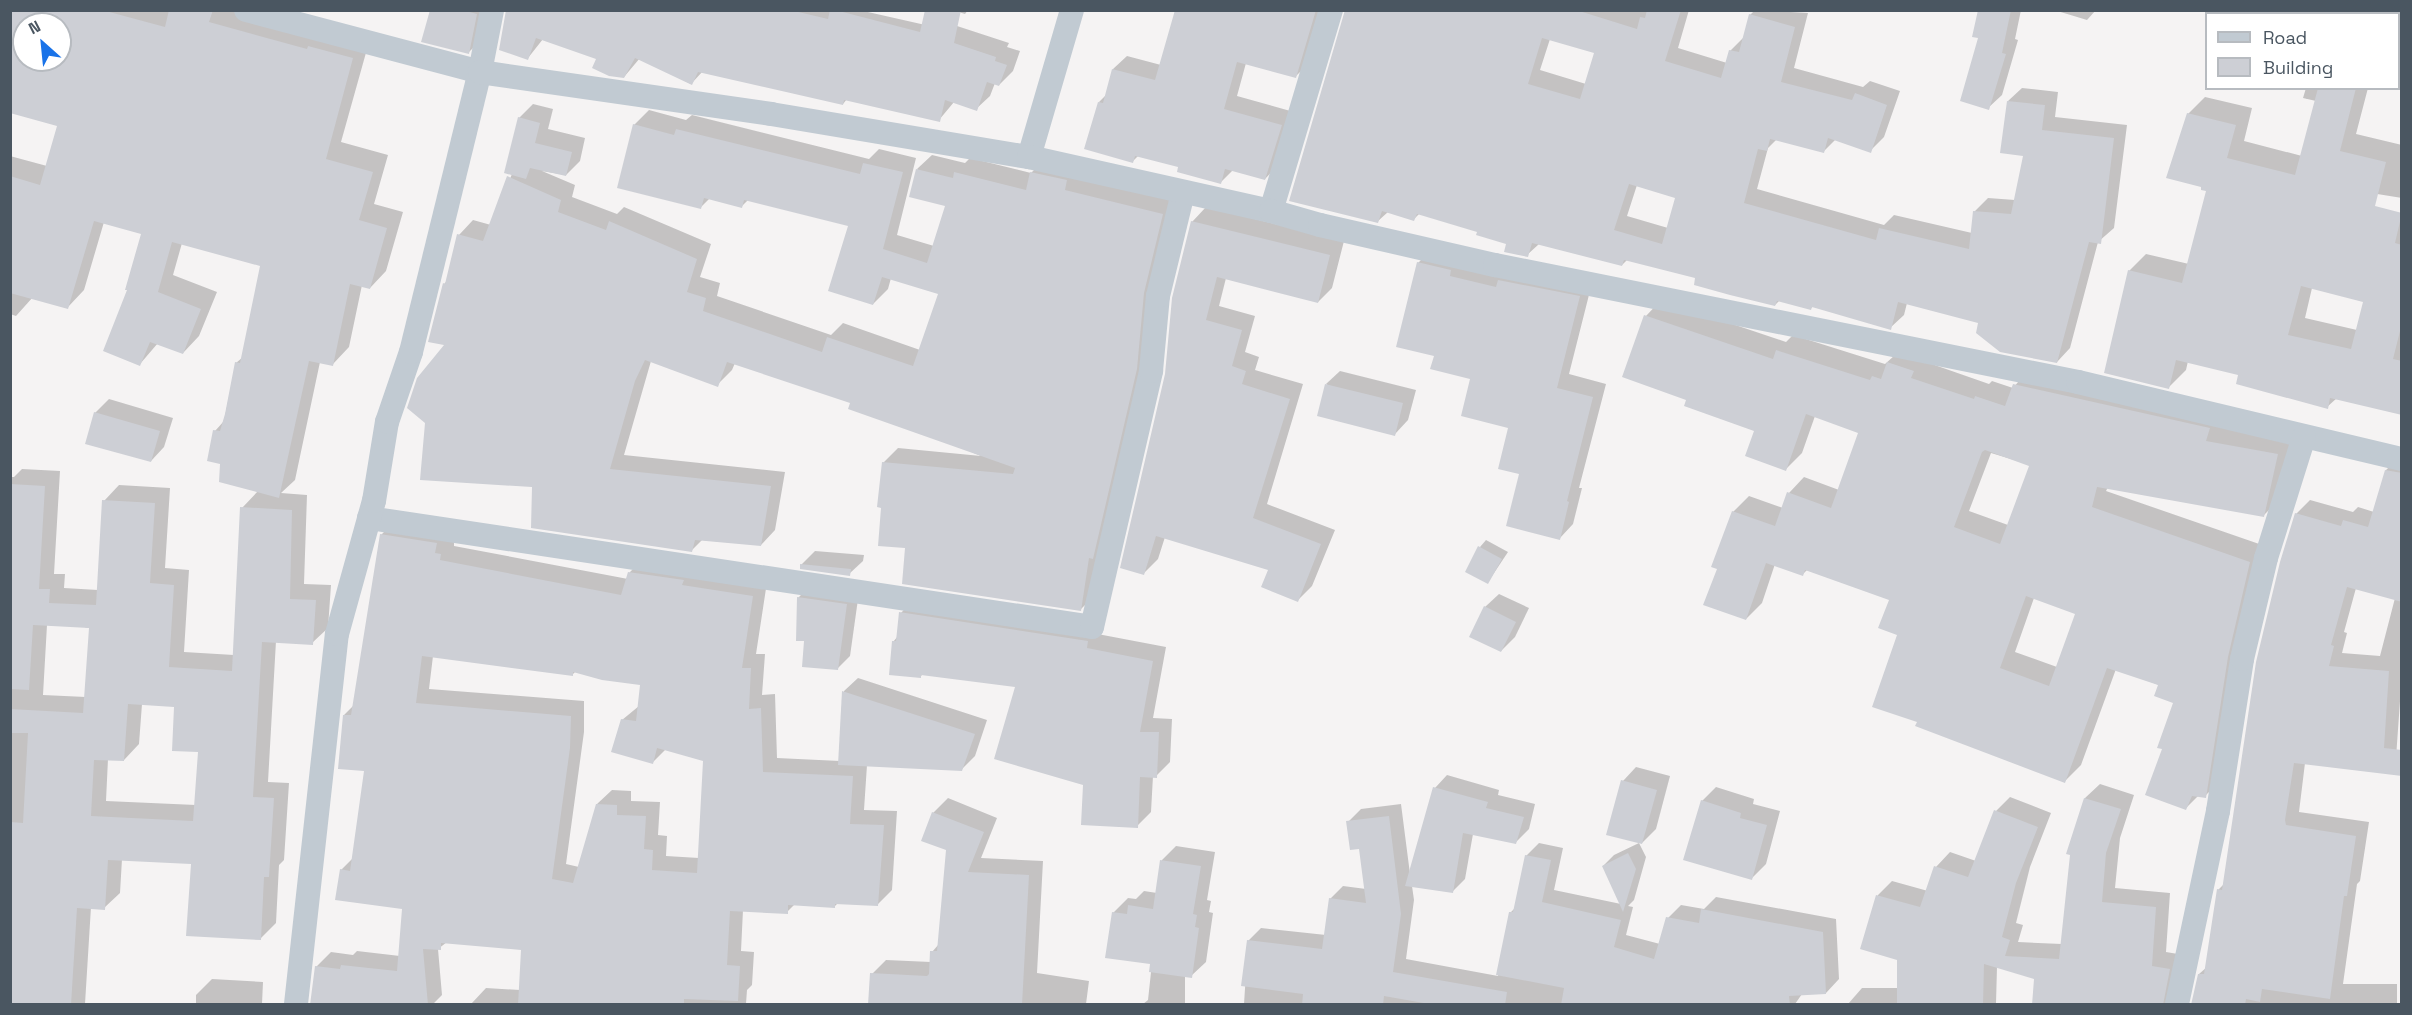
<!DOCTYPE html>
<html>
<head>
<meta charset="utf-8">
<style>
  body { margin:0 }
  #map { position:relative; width:2412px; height:1015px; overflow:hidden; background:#f5f3f3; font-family:"Space Grotesk",sans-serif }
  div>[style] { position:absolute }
  .shadow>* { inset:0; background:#0003 }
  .building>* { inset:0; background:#cdcfd5 }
  .minor>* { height:24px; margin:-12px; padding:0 12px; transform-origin:12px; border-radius:12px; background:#c1cad2 }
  span { translate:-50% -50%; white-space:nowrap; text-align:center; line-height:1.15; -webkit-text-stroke:4.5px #fff; paint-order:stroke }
  .frame { position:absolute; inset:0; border:12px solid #4a5661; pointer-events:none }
  .legend { position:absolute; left:2205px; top:12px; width:195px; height:78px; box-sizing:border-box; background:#fff; border:2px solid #b7bbc0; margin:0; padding:8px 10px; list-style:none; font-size:18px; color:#4a5661 }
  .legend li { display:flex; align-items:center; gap:12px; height:30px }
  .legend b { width:30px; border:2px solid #b7bbc0 }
  .north { position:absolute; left:12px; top:12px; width:60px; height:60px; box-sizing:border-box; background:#fff; border:2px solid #b7bbc0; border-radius:50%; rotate:333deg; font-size:16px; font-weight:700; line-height:24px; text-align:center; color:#4a5661 }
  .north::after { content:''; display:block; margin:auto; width:21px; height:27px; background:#1a73e8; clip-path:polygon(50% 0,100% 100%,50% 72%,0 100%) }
</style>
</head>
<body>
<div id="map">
  <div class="shadow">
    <i style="clip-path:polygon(evenodd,10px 10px,241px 10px,369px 42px,341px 142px,388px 155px,374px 204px,403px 212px,386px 271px,370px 288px,362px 285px,349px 347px,333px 364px,320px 362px,295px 480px,281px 493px,307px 495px,304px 584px,331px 585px,328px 628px,312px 643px,276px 641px,268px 782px,289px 783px,284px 860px,279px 865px,276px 923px,260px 939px,192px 862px,122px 859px,120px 893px,104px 908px,91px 907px,85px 1004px,11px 1004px,10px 477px,14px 477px,22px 469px,60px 471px,54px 574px,65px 574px,64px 588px,98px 590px,104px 501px,119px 485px,170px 488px,165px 568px,189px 570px,184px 652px,234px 655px,242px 508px,258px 491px,222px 462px,215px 431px,224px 421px,236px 363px,243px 357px,262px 265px,182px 243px,173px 275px,217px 292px,199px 336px,183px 353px,158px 343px,140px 364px,129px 289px,143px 232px,104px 222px,84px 290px,68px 307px,33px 297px,16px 316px,10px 314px,10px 156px,47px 166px,58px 125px,10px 41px,10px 10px,24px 24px,60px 24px,60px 60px,24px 60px,24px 24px,10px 10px,47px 625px,90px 627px,86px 697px,43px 695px,47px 625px,10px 10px,142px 704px,176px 705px,199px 751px,196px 805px,106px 801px,108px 759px,124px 760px,139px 744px,142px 704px)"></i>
    <i style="clip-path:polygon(432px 10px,488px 10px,482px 39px,468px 53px)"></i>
    <i style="clip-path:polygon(507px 10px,859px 10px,952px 31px,957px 26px,1009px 43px,1007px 47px,1020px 51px,1013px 71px,999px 85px,995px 83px,990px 96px,976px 109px,954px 102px,939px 120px,847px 99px,843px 104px,703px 71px,691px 84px,640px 58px,624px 77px,598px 58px,543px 39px,528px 58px)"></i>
    <i style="clip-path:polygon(952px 10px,968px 10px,965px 14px)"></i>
    <i style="clip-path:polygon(1176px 10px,1325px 10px,1309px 63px,1295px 77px,1246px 63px,1237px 96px,1294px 112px,1278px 165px,1265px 179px,1233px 170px,1220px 183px,1180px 166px,1139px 155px,1133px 161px,1099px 102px,1106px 95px,1113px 69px,1127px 56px,1161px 65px)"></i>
    <i style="clip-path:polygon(evenodd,1345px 10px,1689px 10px,1678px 48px,1727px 63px,1730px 51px,1744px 37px,1750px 15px,1755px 10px,1808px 13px,1794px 68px,1863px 87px,1870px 81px,1900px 91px,1884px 137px,1870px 151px,1836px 139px,1824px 151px,1777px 139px,1768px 148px,1757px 189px,1884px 225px,1894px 215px,1972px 233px,1974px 212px,1988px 198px,2015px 200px,2024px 155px,2008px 101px,2022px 88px,2058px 92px,2055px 117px,2127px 125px,2114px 228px,2098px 242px,2070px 348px,2057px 362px,1980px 322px,1907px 303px,1904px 315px,1890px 328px,1814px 306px,1811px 308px,1780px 300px,1775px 305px,1697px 277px,1627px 260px,1622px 265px,1539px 244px,1527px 255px,1508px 243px,1479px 231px,1420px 213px,1414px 219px,1388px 212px,1378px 221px,1345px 10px,1550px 39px,1596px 52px,1586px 84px,1540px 70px,1550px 39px,1345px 10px,1637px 185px,1677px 197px,1668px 228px,1627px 216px,1637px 185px)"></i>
    <i style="clip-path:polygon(1979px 10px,2021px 10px,2015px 39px,2018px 40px,2002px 95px,1988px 108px)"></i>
    <i style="clip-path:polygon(2054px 10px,2096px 10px,2087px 20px)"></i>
    <i style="clip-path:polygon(evenodd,2306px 88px,2368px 88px,2356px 134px,2402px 145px,2402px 198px,2303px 182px,2300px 197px,2402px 221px,2402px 413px,2337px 398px,2327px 407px,2240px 374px,2188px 361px,2186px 370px,2169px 387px,2129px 271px,2146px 254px,2189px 264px,2208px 190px,2188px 114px,2205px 97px,2252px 108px,2244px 141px,2302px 156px,2316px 101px,2303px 98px,2306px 88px,2312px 288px,2365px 301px,2357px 330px,2305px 318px,2312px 288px)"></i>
    <i style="clip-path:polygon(533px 104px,553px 109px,548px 129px,585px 138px,580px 161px,566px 175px,542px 171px,575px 185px,572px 197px,617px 214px,624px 207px,711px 244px,700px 277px,720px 283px,717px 296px,831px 335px,843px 323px,920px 350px,940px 293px,891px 278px,888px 289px,873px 304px,850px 224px,748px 200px,742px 206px,710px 198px,701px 207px,634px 125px,649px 110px,686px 120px,692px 115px,869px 159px,879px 149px,916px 158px,897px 235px,934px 246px,947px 205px,917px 169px,932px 155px,965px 163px,970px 158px,1031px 173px,1046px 158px,1177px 200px,1095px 595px,1081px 609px,907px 547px,883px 463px,898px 448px,981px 456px,852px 402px,735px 363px,732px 370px,717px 385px,651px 361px,624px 455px,785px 472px,775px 530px,761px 545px,702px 540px,691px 551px,446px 344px,444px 284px,448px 280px,459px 235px,473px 220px,491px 225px,512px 174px,519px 118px)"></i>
    <i style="clip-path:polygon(1206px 207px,1344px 241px,1332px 288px,1318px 302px,1226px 278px,1219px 306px,1255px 316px,1245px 352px,1259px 357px,1255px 370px,1303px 384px,1267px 504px,1335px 530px,1312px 586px,1298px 600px,1270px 569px,1165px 537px,1158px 559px,1144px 573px,1166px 374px,1192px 222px)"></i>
    <i style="clip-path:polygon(1432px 249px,1592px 283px,1569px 374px,1606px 384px,1579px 488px,1582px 488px,1573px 524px,1560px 538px,1521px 473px,1510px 427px,1472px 378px,1435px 355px,1418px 263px)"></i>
    <i style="clip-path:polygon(evenodd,1661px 300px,1786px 342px,1793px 335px,1885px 364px,1904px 347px,1926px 362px,1989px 384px,1992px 381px,2013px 388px,2030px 368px,2293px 439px,2279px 500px,2263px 516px,2108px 487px,2106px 491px,2265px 546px,2221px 780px,2205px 796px,2199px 795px,2186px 808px,2164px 748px,2175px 702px,2159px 685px,2116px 669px,2081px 765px,2065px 781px,1919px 721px,1891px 599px,1807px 570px,1803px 574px,1775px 564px,1762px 603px,1746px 619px,1733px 512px,1749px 496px,1783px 508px,1789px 493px,1804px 477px,1839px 490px,1860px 432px,1815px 416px,1802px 453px,1786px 469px,1756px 430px,1688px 399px,1646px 316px,1661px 300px,1991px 453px,2031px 465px,2008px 525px,1969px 511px,1991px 453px,1661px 300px,2034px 598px,2077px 613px,2057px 667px,2015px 652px,2034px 598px)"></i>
    <i style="clip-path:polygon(1340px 371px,1416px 390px,1408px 420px,1395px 434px,1326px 384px)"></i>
    <i style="clip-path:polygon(109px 399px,173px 418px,164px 447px,151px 461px,95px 413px)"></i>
    <i style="clip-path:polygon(evenodd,2400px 457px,2402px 673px,2396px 758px,2305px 763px,2299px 812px,2369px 822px,2360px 881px,2357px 884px,2343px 984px,2397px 984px,2397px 1004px,2193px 1004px,2199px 974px,2207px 967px,2218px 890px,2224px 884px,2296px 514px,2310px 500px,2353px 512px,2358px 507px,2374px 512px,2386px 470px,2400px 457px,2356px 588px,2395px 598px,2380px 656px,2342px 653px,2347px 633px,2344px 632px,2356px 588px)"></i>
    <i style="clip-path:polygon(evenodd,396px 520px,454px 540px,454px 546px,628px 579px,630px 572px,644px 558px,767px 582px,756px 654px,765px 654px,762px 695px,775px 694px,777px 758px,840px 761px,844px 691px,858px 678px,987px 720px,975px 756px,961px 770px,867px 765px,864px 810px,897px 811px,892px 890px,878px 904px,839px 902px,835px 906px,795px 904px,787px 912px,743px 910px,741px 951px,754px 952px,752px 985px,747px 990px,746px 1004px,471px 1004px,486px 988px,520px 990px,523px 949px,447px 942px,438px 949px,442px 995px,433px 1004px,312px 1004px,316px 967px,331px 952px,353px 955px,357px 951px,400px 956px,403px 907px,341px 870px,354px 857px,366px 770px,344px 715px,354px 705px,381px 535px,396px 520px,433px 656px,573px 674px,576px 671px,641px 683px,639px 706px,622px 720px,652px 763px,666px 749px,704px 760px,699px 858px,666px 856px,667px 836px,658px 835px,660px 802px,631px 801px,631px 791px,612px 790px,597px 804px,579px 867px,566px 864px,584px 732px,584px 701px,429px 689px,433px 656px)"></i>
    <i style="clip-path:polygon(1486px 540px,1508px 552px,1488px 582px,1480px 547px)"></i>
    <i style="clip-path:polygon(815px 551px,864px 555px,863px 561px,849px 574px,801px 565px)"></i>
    <i style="clip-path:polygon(811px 585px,859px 592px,850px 656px,837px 669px,806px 640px,798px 598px)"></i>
    <i style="clip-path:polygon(1499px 594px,1529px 608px,1515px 637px,1501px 651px,1485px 607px)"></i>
    <i style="clip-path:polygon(914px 599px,1166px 647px,1153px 718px,1172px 719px,1170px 762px,1156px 776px,1153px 776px,1151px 812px,1137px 826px,1085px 783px,1017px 685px,923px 674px,921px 676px,893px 642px,898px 636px,901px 613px)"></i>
    <i style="clip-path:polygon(1636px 767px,1670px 776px,1656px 829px,1642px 843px,1623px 781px)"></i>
    <i style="clip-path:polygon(1447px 775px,1499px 790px,1498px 795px,1535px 804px,1529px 829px,1516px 842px,1473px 834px,1465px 879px,1453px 891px,1412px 886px,1414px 900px,1406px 959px,1498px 976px,1511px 912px,1516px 907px,1526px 856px,1539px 843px,1563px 848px,1554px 890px,1621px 904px,1603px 866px,1614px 855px,1639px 843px,1646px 857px,1634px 900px,1628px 906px,1633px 907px,1626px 935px,1660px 944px,1668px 918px,1681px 905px,1704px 909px,1716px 897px,1836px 919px,1839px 979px,1826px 993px,1802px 994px,1795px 1004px,1244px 1004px,1248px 941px,1261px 928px,1326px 935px,1330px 899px,1343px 886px,1366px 889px,1361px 847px,1348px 822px,1361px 809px,1401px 804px,1410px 874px,1435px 788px)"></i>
    <i style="clip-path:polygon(2100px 784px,2134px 795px,2120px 838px,2115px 888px,2170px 893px,2166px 952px,2184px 955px,2181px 1004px,2033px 1004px,2036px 978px,1997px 967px,1996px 1004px,1848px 1004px,1862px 988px,1898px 988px,1899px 959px,1862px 948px,1878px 895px,1892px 881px,1928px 891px,1936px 867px,1950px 852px,1976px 861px,1996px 811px,2010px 797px,2051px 813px,2030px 867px,2016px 923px,2023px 925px,2018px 942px,2062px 944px,2085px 798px)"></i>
    <i style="clip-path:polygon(1716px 787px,1754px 799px,1753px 804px,1780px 811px,1766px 864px,1752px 878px,1702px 801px)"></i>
    <i style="clip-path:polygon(948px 798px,997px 818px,981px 858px,1043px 861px,1037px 973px,1089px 981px,1086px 1004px,869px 1004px,872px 974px,886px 960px,931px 962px,932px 952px,939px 944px,948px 849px,933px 813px)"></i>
    <i style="clip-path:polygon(1176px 846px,1215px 852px,1207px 900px,1211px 901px,1209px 912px,1213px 913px,1206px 962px,1191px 976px,1185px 976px,1185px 1004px,1143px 1004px,1148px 1000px,1152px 963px,1113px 913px,1128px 898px,1136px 899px,1144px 891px,1157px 893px,1162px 860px)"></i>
    <i style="clip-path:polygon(212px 979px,263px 982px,262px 1004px,196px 1004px,196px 995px)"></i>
  </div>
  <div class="building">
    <i style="clip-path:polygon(evenodd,10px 10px,102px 10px,165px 27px,169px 10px,213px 10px,209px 22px,307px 49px,308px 46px,353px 58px,326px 159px,373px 172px,359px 220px,387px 228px,370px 289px,350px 284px,333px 366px,309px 361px,279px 498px,219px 482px,220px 464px,207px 461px,213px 430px,220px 431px,225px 414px,235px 362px,240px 363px,260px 266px,172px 242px,158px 292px,201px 309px,183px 354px,150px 342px,140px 366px,103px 351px,127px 290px,125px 290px,141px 234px,94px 221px,68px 309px,10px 293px,10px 176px,40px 185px,57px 126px,10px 113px,10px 10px,24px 24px,60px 24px,60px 60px,24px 60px,24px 24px)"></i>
    <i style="clip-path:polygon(430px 10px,462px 10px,477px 14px,469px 54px,421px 42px)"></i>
    <i style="clip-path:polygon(506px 10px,790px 10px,828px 19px,830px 10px,835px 10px,920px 32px,925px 10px,961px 10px,954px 43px,996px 57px,995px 61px,1007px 65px,999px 86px,987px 82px,977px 111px,945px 100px,940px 122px,844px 100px,843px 105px,698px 72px,692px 85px,635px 58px,624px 78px,609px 76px,592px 68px,596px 59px,536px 38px,528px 60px,499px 50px)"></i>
    <i style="clip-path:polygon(1175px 10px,1316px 10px,1296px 78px,1237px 62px,1224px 109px,1282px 125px,1265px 180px,1225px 169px,1221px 184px,1177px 172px,1178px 167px,1135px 156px,1133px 163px,1084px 149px,1098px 102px,1103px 103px,1112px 69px,1155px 80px)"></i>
    <i style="clip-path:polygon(evenodd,1345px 10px,1576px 10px,1637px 29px,1640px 17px,1645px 18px,1647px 10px,1681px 10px,1665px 61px,1721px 78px,1729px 50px,1739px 52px,1749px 14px,1795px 27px,1781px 82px,1852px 100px,1855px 93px,1887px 105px,1871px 153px,1828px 138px,1824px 153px,1770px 139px,1767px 151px,1758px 149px,1744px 203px,1876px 240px,1879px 228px,1969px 249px,1973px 211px,2011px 214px,2023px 156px,2000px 153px,2007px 101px,2045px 105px,2042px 130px,2114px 138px,2101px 244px,2089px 242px,2057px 363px,2000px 352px,1976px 333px,1978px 323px,1898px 302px,1891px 330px,1812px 307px,1811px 310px,1777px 301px,1775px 306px,1730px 295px,1694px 285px,1695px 278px,1624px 260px,1622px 266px,1532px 243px,1528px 257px,1504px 252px,1506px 244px,1476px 235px,1477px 232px,1417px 214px,1414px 221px,1382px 211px,1378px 223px,1289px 201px,1345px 10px,1542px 38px,1594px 53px,1580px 99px,1528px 84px,1542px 38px,1345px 10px,1629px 184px,1675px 198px,1662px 244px,1614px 230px,1629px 184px)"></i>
    <i style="clip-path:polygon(1978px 10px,2011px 10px,2002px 53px,2006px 54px,1989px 110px,1960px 101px,1978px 38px,1972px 37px)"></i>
    <i style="clip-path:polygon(evenodd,2318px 88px,2356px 88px,2340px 151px,2386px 162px,2375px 206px,2402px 213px,2395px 243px,2402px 245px,2402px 323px,2393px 359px,2402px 361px,2402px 415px,2330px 398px,2328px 409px,2236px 384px,2238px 375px,2176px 360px,2169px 389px,2104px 373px,2128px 270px,2182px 283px,2206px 191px,2201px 190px,2201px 187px,2166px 178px,2187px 113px,2236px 125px,2227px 158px,2295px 175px,2318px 88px,2301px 286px,2363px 302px,2351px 349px,2288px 335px,2301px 286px)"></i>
    <i style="clip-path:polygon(518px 117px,540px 123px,535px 143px,572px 152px,566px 176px,530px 168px,526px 179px,504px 173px)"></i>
    <i style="clip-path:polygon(633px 124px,674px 135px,676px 129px,860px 174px,863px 163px,903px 172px,883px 249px,927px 263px,945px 206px,909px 197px,916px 169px,953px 178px,954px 172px,1026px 190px,1030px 172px,1067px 180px,1065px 190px,1163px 214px,1144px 293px,1137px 369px,1093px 559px,1089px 558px,1081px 611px,902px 584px,905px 548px,878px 546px,881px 508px,877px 507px,882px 462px,1013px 474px,1015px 468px,848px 409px,850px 403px,727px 362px,718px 387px,645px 360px,635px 381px,610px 469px,771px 486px,761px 546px,695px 540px,692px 552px,531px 528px,532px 487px,420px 480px,425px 423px,407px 408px,417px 378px,444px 345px,428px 342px,443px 283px,445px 284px,457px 234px,483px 241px,507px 176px,561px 200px,558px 212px,606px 230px,609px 221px,697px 259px,687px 292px,706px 298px,703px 311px,822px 352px,827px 337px,913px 366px,938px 294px,882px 277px,873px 305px,828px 291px,848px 226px,744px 200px,742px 208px,704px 198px,701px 209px,617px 188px)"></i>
    <i style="clip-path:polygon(1191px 221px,1330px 255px,1318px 303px,1217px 277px,1206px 320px,1242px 330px,1232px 366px,1246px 371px,1242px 384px,1290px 399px,1253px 518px,1321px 544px,1298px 602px,1261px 587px,1268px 570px,1156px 536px,1144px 575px,1120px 568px,1165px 374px,1172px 298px)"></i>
    <i style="clip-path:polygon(1417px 262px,1451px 270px,1450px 276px,1496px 287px,1498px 280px,1580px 296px,1557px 388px,1593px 397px,1567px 501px,1569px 502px,1560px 540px,1506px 526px,1519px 474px,1498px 469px,1508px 428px,1461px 416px,1470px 379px,1430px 369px,1434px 356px,1396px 347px)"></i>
    <i style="clip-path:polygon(evenodd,1644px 315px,1773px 359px,1776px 350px,1870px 380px,1872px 376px,1881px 379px,1887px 362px,1914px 371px,1911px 378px,1974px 399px,1975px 396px,2005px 406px,2013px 384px,2210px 428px,2206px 441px,2278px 454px,2264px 517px,2097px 487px,2092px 507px,2250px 562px,2228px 657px,2206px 798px,2192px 796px,2186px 810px,2145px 795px,2162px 749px,2157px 748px,2173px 703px,2154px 696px,2158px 685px,2107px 668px,2065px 783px,1915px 726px,1917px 722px,1872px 707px,1897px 635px,1878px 628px,1889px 600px,1805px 570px,1803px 576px,1766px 563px,1746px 620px,1703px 605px,1717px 569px,1711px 567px,1732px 511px,1775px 526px,1787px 492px,1831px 508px,1858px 433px,1806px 414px,1786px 471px,1745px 456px,1754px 431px,1684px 406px,1686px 400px,1622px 377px,1644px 315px,1985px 450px,2029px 466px,2000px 544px,1954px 527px,1982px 452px,1985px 450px,1644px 315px,2026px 596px,2075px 614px,2049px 686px,2000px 668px,2026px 596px)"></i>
    <i style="clip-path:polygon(1325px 384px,1403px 403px,1395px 436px,1317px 416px)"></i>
    <i style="clip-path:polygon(94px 412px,160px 431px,151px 462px,85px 444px)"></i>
    <i style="clip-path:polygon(2385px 470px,2402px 473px,2402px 602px,2347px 587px,2331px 645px,2334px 646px,2329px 666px,2389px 671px,2384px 748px,2402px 750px,2402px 776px,2294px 763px,2285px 820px,2286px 825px,2356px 836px,2347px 896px,2344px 896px,2330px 999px,2262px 989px,2260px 1002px,2246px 999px,2245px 1005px,2191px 1005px,2198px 974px,2204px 974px,2217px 889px,2222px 890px,2256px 662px,2280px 562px,2295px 513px,2341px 526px,2343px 520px,2368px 527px)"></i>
    <i style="clip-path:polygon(evenodd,10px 484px,45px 486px,39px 589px,50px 589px,49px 603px,96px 605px,102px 500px,155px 503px,150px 583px,174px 585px,169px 667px,232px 671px,240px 507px,292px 510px,290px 599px,316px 600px,313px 645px,262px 642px,253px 797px,274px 798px,269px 877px,264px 877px,261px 940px,186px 936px,191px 864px,108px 860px,105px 910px,77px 908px,71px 1005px,10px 1005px,10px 822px,23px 823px,28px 733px,10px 733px,10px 709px,83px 713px,89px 628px,33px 625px,29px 690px,10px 689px,10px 484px,128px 704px,174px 707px,172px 751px,198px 752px,193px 821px,91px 816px,94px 760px,124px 761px,128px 704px)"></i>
    <i style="clip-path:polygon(evenodd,380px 534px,437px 543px,435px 553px,441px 554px,440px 560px,621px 595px,628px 572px,684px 580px,682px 585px,753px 596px,742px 668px,751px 668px,749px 709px,761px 708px,763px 772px,853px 776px,850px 824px,884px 825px,878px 906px,835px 904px,835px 908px,788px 905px,788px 914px,730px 911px,727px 965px,740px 966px,738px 1001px,684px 999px,684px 1005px,518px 1005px,521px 950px,441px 943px,441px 950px,423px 949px,428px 1005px,310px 1005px,315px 966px,340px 969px,341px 965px,397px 971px,402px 909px,335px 900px,340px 869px,350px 871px,364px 771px,338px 769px,343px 715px,351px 715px,380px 534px,422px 656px,573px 676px,573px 672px,602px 680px,640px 685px,636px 721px,621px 719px,611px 752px,653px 764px,657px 748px,703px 761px,697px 873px,652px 870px,653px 850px,644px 849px,646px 816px,617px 815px,617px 805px,596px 804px,573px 883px,552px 879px,570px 748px,571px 716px,416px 703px,422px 656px)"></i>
    <i style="clip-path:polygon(1478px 546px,1502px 559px,1488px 584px,1465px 572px)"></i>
    <i style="clip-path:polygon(800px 564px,851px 569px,850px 576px,800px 569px)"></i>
    <i style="clip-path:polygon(797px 597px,847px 604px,838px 670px,802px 667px,804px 641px,796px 641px)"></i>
    <i style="clip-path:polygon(1484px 606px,1516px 622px,1501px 652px,1469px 637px)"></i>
    <i style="clip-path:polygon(899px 612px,1088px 641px,1087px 648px,1153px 661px,1140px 732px,1159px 732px,1157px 778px,1140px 777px,1138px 828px,1081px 825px,1083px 785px,994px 759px,1015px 687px,921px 675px,921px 678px,889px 675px,892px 641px,896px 641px)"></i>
    <i style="clip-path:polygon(842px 691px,975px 734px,962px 771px,838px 765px)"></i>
    <i style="clip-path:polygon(1621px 780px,1657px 790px,1642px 844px,1606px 835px)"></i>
    <i style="clip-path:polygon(1433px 787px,1488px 802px,1486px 808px,1524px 817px,1516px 844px,1463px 833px,1453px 893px,1405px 886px)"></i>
    <i style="clip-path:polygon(2084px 798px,2121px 809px,2106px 853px,2102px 902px,2156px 907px,2152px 966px,2170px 969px,2163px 1005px,2032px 1005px,2034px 979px,1984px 964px,1983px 1005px,1897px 1005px,1897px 960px,1860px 949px,1876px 895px,1920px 907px,1934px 866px,1968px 877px,1994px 810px,2038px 827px,2016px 883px,2002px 937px,2010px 940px,2005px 956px,2059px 959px,2070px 855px,2066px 854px)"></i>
    <i style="clip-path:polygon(1701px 800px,1741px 813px,1740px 818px,1767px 825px,1752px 880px,1683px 860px)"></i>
    <i style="clip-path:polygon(932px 812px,984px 832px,968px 872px,1029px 875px,1022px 1005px,868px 1005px,870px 973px,927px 976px,929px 974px,930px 951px,937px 951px,946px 850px,921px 841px)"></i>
    <i style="clip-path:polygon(1389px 816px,1401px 914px,1393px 972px,1507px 992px,1505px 1005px,1435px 1005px,1384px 996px,1383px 1005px,1302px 1005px,1303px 994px,1241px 986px,1247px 940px,1322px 949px,1329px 898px,1366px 903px,1359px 849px,1350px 850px,1346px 821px)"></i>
    <i style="clip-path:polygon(1628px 853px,1636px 869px,1623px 912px,1602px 866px)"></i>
    <i style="clip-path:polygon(1525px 855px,1551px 860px,1542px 902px,1621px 920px,1614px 947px,1654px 959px,1666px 917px,1699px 923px,1701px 909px,1823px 932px,1826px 994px,1789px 996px,1790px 1005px,1561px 1005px,1564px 988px,1496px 975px,1509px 912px,1513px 912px)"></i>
    <i style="clip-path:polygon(1160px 860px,1201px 866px,1193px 914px,1197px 915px,1195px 927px,1199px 928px,1192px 978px,1149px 972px,1150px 964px,1105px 958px,1112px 912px,1127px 914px,1128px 905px,1153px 909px)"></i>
  </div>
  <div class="minor">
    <i style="left:246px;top:10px;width:242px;rotate:14.8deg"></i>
    <i style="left:480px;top:72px;width:63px;rotate:-79deg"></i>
    <i style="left:1029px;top:157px;width:153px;rotate:-73.7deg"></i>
    <i style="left:1271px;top:211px;width:210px;rotate:-73.4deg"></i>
    <i style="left:369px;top:518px;width:731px;rotate:8.57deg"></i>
    <i style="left:1092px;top:627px;width:263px;rotate:-77deg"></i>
    <i style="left:1151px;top:371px;width:75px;rotate:-84.7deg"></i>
    <i style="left:1158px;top:296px;width:106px;rotate:-76.4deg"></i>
    <i style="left:296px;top:1004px;width:372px;rotate:-83.7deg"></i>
    <i style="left:337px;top:634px;width:138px;rotate:-74.5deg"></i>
    <i style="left:374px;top:501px;width:80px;rotate:-80.7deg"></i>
    <i style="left:387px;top:422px;width:74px;rotate:-71.1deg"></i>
    <i style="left:411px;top:352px;width:288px;rotate:-76.2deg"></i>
    <i style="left:480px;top:72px;width:294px;rotate:8.2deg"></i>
    <i style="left:771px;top:114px;width:262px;rotate:9.5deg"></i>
    <i style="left:1029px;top:157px;width:248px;rotate:12.6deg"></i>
    <i style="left:1271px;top:211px;width:51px;rotate:15.9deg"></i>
    <i style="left:1320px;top:225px;width:180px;rotate:12.9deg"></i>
    <i style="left:1495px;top:265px;width:595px;rotate:11.35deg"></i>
    <i style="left:2078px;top:382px;width:333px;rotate:13.4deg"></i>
    <i style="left:2177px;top:1004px;width:197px;rotate:-78deg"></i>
    <i style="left:2218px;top:811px;width:154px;rotate:-81deg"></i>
    <i style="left:2242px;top:659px;width:104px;rotate:-76.6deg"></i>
    <i style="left:2266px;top:558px;width:127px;rotate:-72.6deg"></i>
  </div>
  <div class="frame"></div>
  <ul class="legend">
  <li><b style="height:8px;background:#c1cad2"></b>Road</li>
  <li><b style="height:16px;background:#cdcfd5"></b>Building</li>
  </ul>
  <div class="north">N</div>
</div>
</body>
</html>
